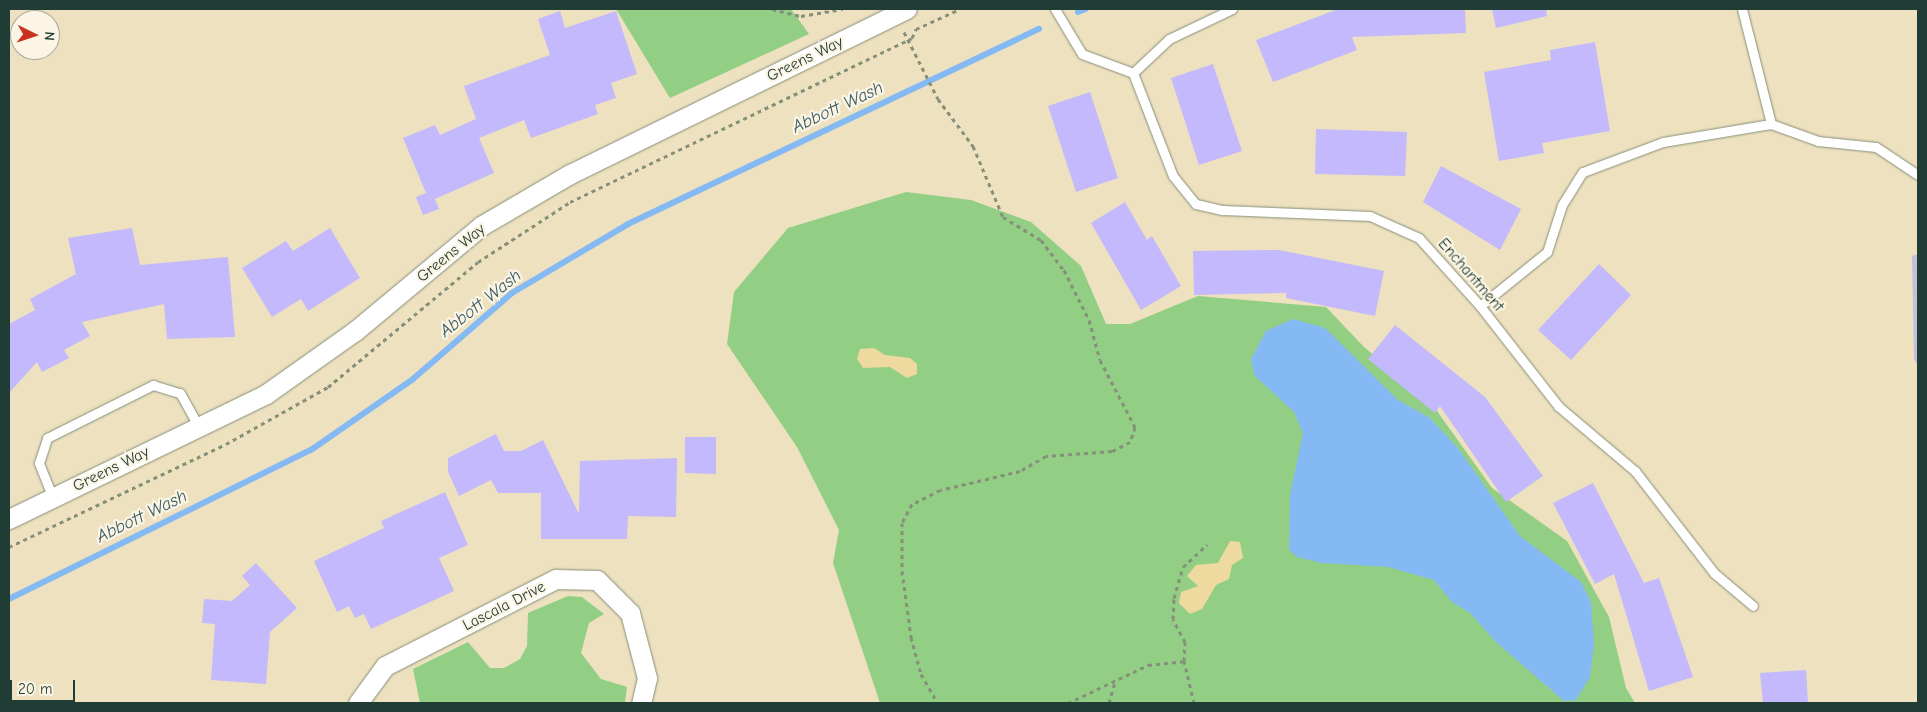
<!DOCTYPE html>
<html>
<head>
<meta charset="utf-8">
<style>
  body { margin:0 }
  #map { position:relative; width:1927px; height:712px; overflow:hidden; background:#ede1bf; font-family:"Comic Neue",sans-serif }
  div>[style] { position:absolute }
  .industrial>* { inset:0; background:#c4c0db }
  .green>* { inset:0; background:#92cf84 }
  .sand>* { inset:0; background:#eeda9e }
  .water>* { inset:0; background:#85b9f3 }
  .stream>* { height:6px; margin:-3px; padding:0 3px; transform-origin:3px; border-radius:3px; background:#85b9f3 }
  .building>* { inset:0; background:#c3b9fc }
  .path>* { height:3px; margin-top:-1.5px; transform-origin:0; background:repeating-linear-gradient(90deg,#868f7a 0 4px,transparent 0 8px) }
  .roads { filter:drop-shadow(0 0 1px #868f7a) drop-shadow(0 0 1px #868f7a) }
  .service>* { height:9px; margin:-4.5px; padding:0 4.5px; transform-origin:4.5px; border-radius:4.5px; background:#fff }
  .minor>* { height:19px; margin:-9.5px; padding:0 9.5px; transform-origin:9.5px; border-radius:9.5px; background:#fff }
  span { translate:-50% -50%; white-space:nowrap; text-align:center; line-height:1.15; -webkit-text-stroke:4.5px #fcf5e5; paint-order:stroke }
  .street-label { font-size:16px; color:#1f3d34 }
  .water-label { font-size:18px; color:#385c64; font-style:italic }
  .frame { position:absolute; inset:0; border:10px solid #1f3d34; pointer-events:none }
  .north { position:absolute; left:10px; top:10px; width:50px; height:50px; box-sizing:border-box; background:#fcf5e5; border:1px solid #a4ab9e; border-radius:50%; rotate:94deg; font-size:14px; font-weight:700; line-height:20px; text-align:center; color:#1f3d34 }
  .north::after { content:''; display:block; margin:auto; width:18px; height:22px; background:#c8321e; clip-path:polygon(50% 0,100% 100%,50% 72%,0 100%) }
  .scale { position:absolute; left:10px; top:680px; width:65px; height:22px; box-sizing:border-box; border:2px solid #1f3d34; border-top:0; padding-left:6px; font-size:15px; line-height:18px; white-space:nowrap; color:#1f3d34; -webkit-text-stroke:4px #fcf5e5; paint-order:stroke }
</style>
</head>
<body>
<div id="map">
  <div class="industrial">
    <i style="clip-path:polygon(1918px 254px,1918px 367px,1914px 359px,1912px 256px)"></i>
  </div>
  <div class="green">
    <i style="clip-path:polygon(616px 9px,791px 9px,809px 34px,670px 98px)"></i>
    <i style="clip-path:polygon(906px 192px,971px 200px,1031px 222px,1081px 266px,1106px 324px,1130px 324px,1198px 296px,1326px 307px,1364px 347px,1432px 404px,1492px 488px,1567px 541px,1609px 617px,1626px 688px,1635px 703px,880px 703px,833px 563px,839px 530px,797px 447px,727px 344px,734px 292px,788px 228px)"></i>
    <i style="clip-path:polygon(568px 596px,582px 597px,604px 614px,589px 623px,581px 653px,601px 679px,627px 687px,625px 703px,420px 703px,413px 669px,468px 642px,490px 668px,504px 668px,520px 659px,527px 646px,528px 613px)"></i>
  </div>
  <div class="sand">
    <i style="clip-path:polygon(874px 348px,885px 355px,910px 358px,917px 364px,917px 374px,907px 378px,890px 367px,863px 368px,857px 359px,860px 349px)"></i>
    <i style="clip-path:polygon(1230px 541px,1240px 542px,1243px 558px,1232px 565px,1229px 579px,1216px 585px,1202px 609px,1190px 614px,1179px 603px,1181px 592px,1198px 586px,1187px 576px,1196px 565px,1218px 563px)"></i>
  </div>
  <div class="water">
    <i style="clip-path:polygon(1293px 319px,1325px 328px,1398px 400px,1430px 418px,1457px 447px,1520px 536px,1581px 582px,1591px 602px,1594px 645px,1590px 677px,1576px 700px,1564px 701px,1497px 643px,1470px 613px,1452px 602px,1434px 580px,1388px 567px,1322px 563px,1297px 557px,1289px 550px,1290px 495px,1303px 433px,1294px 412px,1254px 375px,1251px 359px,1266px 331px)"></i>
  </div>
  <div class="stream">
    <i style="left:1078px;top:12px;width:8px;rotate:-23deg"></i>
    <i style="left:9px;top:599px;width:337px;rotate:-26.3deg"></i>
    <i style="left:311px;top:450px;width:124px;rotate:-34.8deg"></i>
    <i style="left:413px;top:379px;width:131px;rotate:-41deg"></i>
    <i style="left:512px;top:293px;width:135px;rotate:-30.7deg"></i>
    <i style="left:628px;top:224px;width:455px;rotate:-25.4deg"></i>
  </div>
  <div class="building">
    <i style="clip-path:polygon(1338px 9px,1465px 9px,1466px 33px,1352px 37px,1357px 50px,1273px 82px,1256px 40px)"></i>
    <i style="clip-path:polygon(1492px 9px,1546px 9px,1547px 16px,1496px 28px)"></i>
    <i style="clip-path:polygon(560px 11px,565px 28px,616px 11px,637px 74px,611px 83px,616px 98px,595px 105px,598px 114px,531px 138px,524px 120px,479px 138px,494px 173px,435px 199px,439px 209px,423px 215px,416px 197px,426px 193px,403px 138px,435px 125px,440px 135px,476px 119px,464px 86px,550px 55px,538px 19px)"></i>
    <i style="clip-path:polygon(1595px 42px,1610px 131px,1542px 143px,1544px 153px,1499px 161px,1484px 72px,1551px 60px,1550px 50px)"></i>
    <i style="clip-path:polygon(1213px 64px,1242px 151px,1199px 165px,1171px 78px)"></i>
    <i style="clip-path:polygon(1090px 92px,1118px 178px,1076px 192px,1048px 106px)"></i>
    <i style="clip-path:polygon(1316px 129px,1407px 132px,1405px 176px,1315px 174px)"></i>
    <i style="clip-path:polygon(1441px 166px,1521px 209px,1500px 250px,1423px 202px)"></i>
    <i style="clip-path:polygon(1125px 202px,1147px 240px,1152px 236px,1181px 286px,1141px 310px,1091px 223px)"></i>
    <i style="clip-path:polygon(132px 228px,140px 265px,228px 257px,235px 337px,167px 339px,164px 304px,82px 322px,90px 336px,64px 350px,69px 358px,42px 372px,37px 362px,9px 393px,9px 324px,35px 310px,30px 299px,76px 274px,68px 238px)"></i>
    <i style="clip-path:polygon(330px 228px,360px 278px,308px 311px,301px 299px,272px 317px,242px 268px,286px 241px,293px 251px)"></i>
    <i style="clip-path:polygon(1279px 250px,1384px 271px,1375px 316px,1286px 298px,1286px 293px,1194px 295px,1193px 251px)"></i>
    <i style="clip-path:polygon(1599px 264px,1631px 295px,1571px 360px,1538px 330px)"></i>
    <i style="clip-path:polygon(1395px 325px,1485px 397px,1543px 476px,1506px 502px,1440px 406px,1435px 413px,1368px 359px)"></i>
    <i style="clip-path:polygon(496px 434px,504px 451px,521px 451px,543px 440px,579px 514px,580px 461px,677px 458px,676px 517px,628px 516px,627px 539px,541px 539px,541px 493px,498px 493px,491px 480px,459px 496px,448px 472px,448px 458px)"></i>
    <i style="clip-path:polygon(685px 437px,716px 437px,716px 474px,685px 473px)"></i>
    <i style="clip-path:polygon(1593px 483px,1644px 583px,1659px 578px,1693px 677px,1649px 691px,1614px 574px,1595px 584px,1553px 503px)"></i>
    <i style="clip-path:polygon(445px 492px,468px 545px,439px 558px,454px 591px,371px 629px,364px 614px,355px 618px,349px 606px,337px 612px,314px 561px,384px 528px,381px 521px)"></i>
    <i style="clip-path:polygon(256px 563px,297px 608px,270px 632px,266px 684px,211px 680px,215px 624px,202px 623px,204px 599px,232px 601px,250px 585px,242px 576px)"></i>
    <i style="clip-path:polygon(1806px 670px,1808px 703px,1763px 703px,1760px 673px)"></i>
  </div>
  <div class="path">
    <i style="left:772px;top:9px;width:30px;rotate:14deg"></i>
    <i style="left:801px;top:16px;width:42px;rotate:-9.7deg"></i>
    <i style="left:904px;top:32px;width:75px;rotate:63.1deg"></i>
    <i style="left:938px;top:99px;width:59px;rotate:53.3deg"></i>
    <i style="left:973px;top:146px;width:77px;rotate:67.1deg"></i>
    <i style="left:1003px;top:217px;width:44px;rotate:31.2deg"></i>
    <i style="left:1041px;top:240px;width:38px;rotate:53deg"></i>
    <i style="left:1064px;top:270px;width:56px;rotate:63.4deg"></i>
    <i style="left:1089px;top:320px;width:41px;rotate:74.6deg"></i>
    <i style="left:1100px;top:360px;width:76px;rotate:62.4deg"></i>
    <i style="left:1135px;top:427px;width:16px;rotate:108deg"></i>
    <i style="left:1130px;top:442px;width:20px;rotate:153deg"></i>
    <i style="left:1112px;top:451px;width:66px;rotate:175.7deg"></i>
    <i style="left:1046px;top:456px;width:30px;rotate:150deg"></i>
    <i style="left:1020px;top:471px;width:82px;rotate:166.6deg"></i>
    <i style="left:940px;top:490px;width:31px;rotate:153deg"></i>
    <i style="left:912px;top:504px;width:21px;rotate:118deg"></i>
    <i style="left:902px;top:523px;width:48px;rotate:90deg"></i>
    <i style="left:902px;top:571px;width:67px;rotate:82.2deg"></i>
    <i style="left:911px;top:637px;width:38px;rotate:75deg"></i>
    <i style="left:921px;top:674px;width:34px;rotate:60deg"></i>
    <i style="left:9px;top:547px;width:240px;rotate:-25.4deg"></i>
    <i style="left:226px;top:444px;width:117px;rotate:-29.2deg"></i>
    <i style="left:328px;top:387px;width:195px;rotate:-39.8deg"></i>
    <i style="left:478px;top:262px;width:110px;rotate:-33.1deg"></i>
    <i style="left:570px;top:202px;width:379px;rotate:-25.6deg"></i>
    <i style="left:912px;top:38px;width:10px;rotate:-66deg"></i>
    <i style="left:916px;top:29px;width:48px;rotate:-24.4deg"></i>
    <i style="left:1068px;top:703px;width:89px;rotate:-25.4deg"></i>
    <i style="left:1148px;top:665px;width:36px;rotate:-6deg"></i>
    <i style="left:1109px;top:703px;width:22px;rotate:-74deg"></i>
    <i style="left:1194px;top:703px;width:43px;rotate:-103.4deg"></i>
    <i style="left:1184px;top:661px;width:19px;rotate:-87deg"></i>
    <i style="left:1185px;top:642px;width:26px;rotate:-118deg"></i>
    <i style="left:1173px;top:619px;width:21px;rotate:-87deg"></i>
    <i style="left:1174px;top:598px;width:32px;rotate:-74deg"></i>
    <i style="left:1183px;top:567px;width:33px;rotate:-43deg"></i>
  </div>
  <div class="roads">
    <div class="service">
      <i style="left:1055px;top:9px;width:52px;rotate:59deg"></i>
      <i style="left:1082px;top:54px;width:54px;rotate:20.4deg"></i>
      <i style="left:1742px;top:9px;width:119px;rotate:75.8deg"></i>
      <i style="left:1133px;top:73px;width:110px;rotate:68.8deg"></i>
      <i style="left:1173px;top:176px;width:36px;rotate:51deg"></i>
      <i style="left:1196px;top:204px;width:28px;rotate:13deg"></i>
      <i style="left:1223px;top:210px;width:147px;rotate:2.3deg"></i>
      <i style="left:1370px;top:216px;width:54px;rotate:24.2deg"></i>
      <i style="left:1419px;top:238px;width:91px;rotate:48.1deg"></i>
      <i style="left:1480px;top:306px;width:127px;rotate:52deg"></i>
      <i style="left:1558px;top:406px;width:101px;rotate:40.2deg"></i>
      <i style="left:1635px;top:471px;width:129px;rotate:52.2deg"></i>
      <i style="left:1714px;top:573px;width:51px;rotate:40.2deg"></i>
      <i style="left:1133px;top:73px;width:50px;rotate:-43.4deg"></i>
      <i style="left:1169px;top:39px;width:70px;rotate:-25.5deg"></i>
      <i style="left:1480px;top:306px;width:86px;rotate:-38.9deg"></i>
      <i style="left:1547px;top:252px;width:49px;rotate:-72.3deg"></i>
      <i style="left:1562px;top:205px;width:39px;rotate:-58deg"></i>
      <i style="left:1583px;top:172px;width:85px;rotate:-20.6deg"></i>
      <i style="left:1663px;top:142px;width:109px;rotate:-9.5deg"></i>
      <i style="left:1771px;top:124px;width:50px;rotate:19.9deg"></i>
      <i style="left:1818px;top:141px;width:58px;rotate:5.9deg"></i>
      <i style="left:1876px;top:147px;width:50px;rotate:33.7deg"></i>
      <i style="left:53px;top:498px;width:38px;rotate:-112deg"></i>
      <i style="left:39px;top:463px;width:26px;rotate:-72deg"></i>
      <i style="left:47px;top:438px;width:119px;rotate:-26.6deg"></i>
      <i style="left:153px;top:385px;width:28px;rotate:17deg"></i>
      <i style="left:180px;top:393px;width:38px;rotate:61deg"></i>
    </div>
    <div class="minor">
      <i style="left:9px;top:519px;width:286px;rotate:-25.9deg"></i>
      <i style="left:266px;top:394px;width:109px;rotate:-35.3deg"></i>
      <i style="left:355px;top:331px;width:164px;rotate:-39.8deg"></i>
      <i style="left:481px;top:226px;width:103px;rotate:-30.3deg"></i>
      <i style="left:570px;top:174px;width:375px;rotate:-26.1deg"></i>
      <i style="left:358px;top:703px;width:46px;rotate:-53.9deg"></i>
      <i style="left:385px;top:666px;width:192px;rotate:-27deg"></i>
      <i style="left:556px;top:579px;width:41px;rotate:1.4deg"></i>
      <i style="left:597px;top:580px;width:47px;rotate:45deg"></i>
      <i style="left:630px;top:613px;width:67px;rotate:75.3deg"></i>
      <i style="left:647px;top:678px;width:26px;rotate:103deg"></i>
    </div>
  </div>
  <div class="street-label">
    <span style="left:805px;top:59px;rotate:-26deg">Greens Way</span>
    <span style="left:451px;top:253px;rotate:-39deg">Greens Way</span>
    <span style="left:1471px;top:275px;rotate:49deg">Enchantment</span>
    <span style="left:111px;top:469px;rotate:-26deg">Greens Way</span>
    <span style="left:504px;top:606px;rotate:-27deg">Lascala Drive</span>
  </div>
  <div class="water-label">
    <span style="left:838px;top:108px;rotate:-25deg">Abbott Wash</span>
    <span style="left:481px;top:304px;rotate:-38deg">Abbott Wash</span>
    <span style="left:142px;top:517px;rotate:-26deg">Abbott Wash</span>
  </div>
  <div class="frame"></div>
  <div class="north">N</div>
  <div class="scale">20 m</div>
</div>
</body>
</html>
